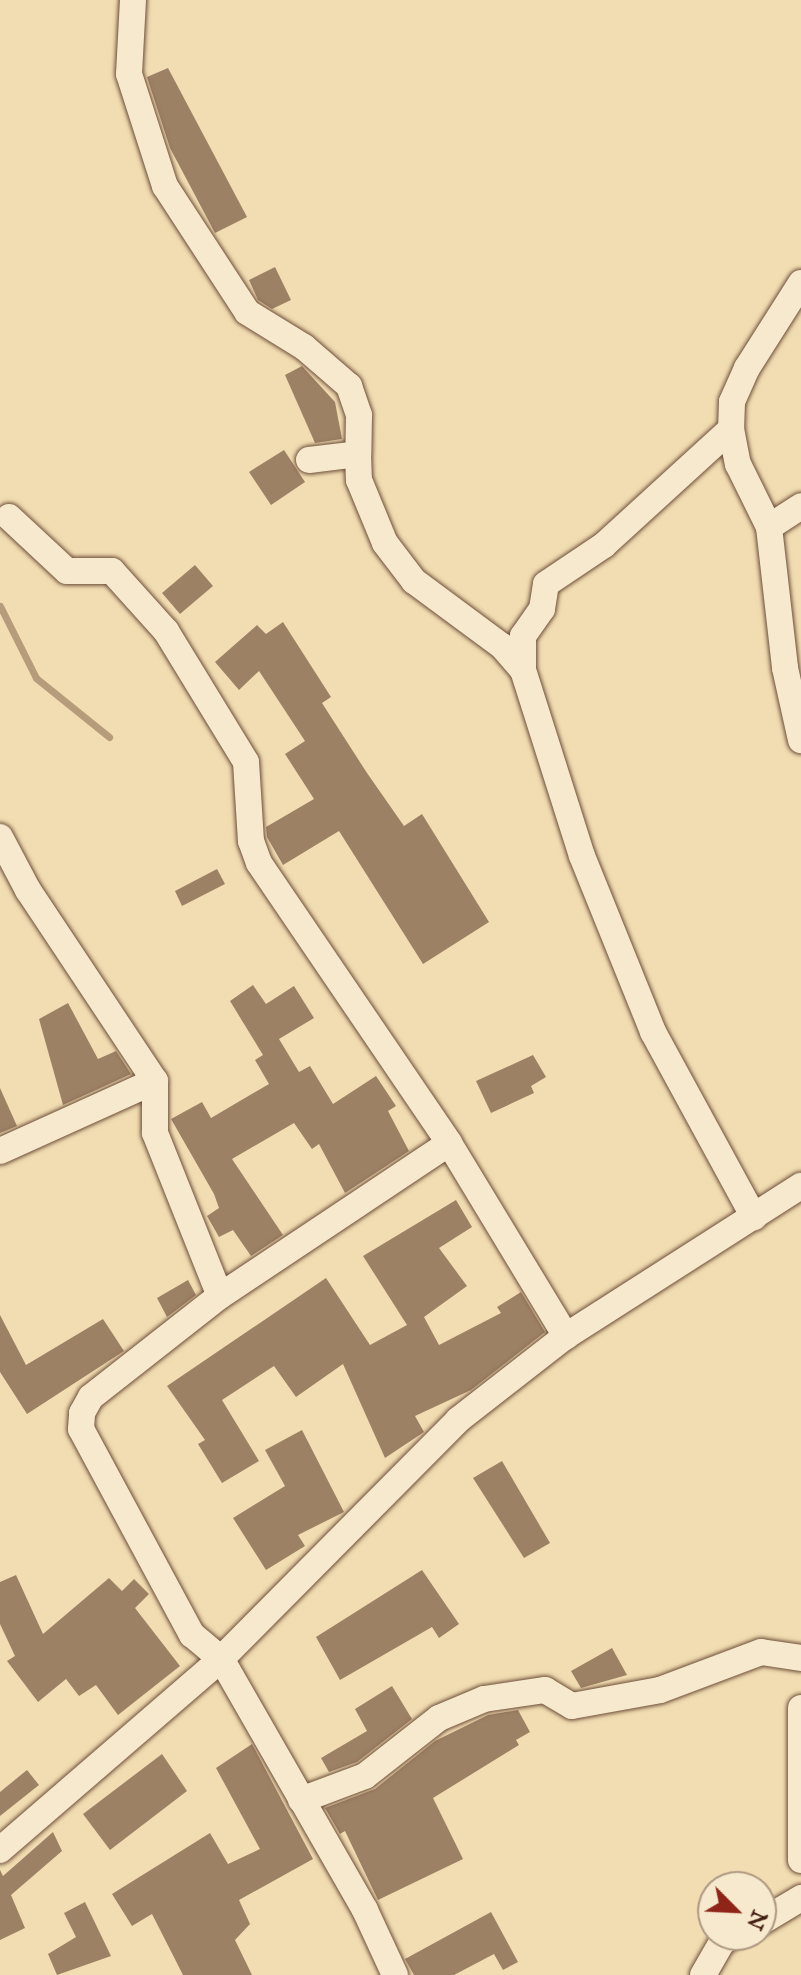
<!DOCTYPE html>
<html>
<head>
<meta charset="utf-8">
<style>
  body { margin:0 }
  #map { position:relative; width:801px; height:1975px; overflow:hidden; background:#f2ddb2; font-family:"IM FELL Great Primer",serif }
  div>[style] { position:absolute }
  .stream>* { height:7px; margin:-3.5px; padding:0 3.5px; transform-origin:3.5px; border-radius:3.5px; background:#b69c7b }
  .building>* { inset:0; background:#9d8165 }
  .roads { filter:drop-shadow(0 0 2px #6d4e39) drop-shadow(0 0 2px #6d4e39) }
  .street>* { height:26px; margin:-13px; padding:0 13px; transform-origin:13px; border-radius:13px; background:#f7e9cd }
  span { translate:-50% -50%; white-space:nowrap; text-align:center; line-height:1.15; -webkit-text-stroke:7px #f7e9cd; paint-order:stroke }
  .north { position:absolute; left:697px; top:1871px; width:80px; height:80px; box-sizing:border-box; background:#f7e9cd; border:2px solid #ae9882; border-radius:50%; rotate:114deg; font-size:22px; font-weight:700; line-height:32px; text-align:center; color:#411e11 }
  .north::after { content:''; display:block; margin:auto; width:28px; height:36px; background:#8f2418; clip-path:polygon(50% 0,100% 100%,50% 72%,0 100%) }
</style>
</head>
<body>
<div id="map">
  <div class="stream">
    <i style="left:0;top:606px;width:80px;rotate:63.4deg"></i>
    <i style="left:36px;top:678px;width:94px;rotate:38.9deg"></i>
  </div>
  <div class="building">
    <i style="clip-path:polygon(168px 68px,247px 217px,215px 233px,170px 148px,147px 77px)"></i>
    <i style="clip-path:polygon(275px 267px,291px 300px,272px 309px,258px 300px,249px 280px)"></i>
    <i style="clip-path:polygon(302px 366px,335px 402px,342px 439px,315px 443px,285px 375px)"></i>
    <i style="clip-path:polygon(284px 450px,305px 482px,271px 505px,249px 472px)"></i>
    <i style="clip-path:polygon(195px 565px,213px 586px,180px 614px,162px 593px)"></i>
    <i style="clip-path:polygon(283px 622px,331px 697px,322px 703px,367px 773px,404px 826px,422px 814px,489px 922px,423px 964px,339px 831px,283px 865px,267px 837px,266px 827px,314px 799px,285px 754px,305px 741px,259px 671px,239px 690px,215px 662px,257px 625px,266px 634px)"></i>
    <i style="clip-path:polygon(217px 869px,225px 884px,182px 906px,175px 891px)"></i>
    <i style="clip-path:polygon(253px 985px,266px 1004px,294px 986px,314px 1018px,279px 1039px,299px 1072px,310px 1066px,333px 1104px,376px 1076px,396px 1106px,388px 1111px,409px 1151px,345px 1193px,319px 1144px,312px 1149px,294px 1123px,232px 1159px,283px 1235px,251px 1256px,233px 1230px,219px 1237px,207px 1216px,219px 1208px,214px 1194px,171px 1119px,202px 1102px,211px 1118px,269px 1084px,255px 1060px,263px 1055px,230px 1001px)"></i>
    <i style="clip-path:polygon(68px 1003px,98px 1059px,116px 1051px,131px 1074px,63px 1105px,39px 1019px)"></i>
    <i style="clip-path:polygon(533px 1055px,546px 1077px,531px 1086px,534px 1093px,491px 1113px,476px 1081px)"></i>
    <i style="clip-path:polygon(0 1088px,17px 1126px,0 1133px)"></i>
    <i style="clip-path:polygon(456px 1200px,472px 1227px,439px 1248px,467px 1286px,424px 1317px,439px 1345px,501px 1313px,497px 1307px,521px 1292px,545px 1332px,471px 1390px,415px 1416px,424px 1432px,385px 1458px,343px 1364px,296px 1397px,274px 1366px,222px 1400px,259px 1461px,222px 1483px,198px 1444px,205px 1440px,167px 1386px,326px 1278px,370px 1345px,407px 1325px,363px 1256px)"></i>
    <i style="clip-path:polygon(188px 1280px,196px 1295px,167px 1317px,157px 1298px)"></i>
    <i style="clip-path:polygon(0 1315px,26px 1365px,103px 1319px,124px 1351px,27px 1414px,0 1372px)"></i>
    <i style="clip-path:polygon(302px 1430px,344px 1512px,298px 1535px,305px 1546px,266px 1570px,233px 1518px,285px 1486px,265px 1450px)"></i>
    <i style="clip-path:polygon(502px 1461px,550px 1543px,524px 1558px,473px 1478px)"></i>
    <i style="clip-path:polygon(422px 1570px,459px 1624px,439px 1638px,432px 1627px,340px 1680px,316px 1637px)"></i>
    <i style="clip-path:polygon(16px 1575px,43px 1634px,109px 1578px,122px 1591px,134px 1579px,149px 1594px,135px 1608px,180px 1666px,118px 1715px,96px 1685px,79px 1696px,66px 1679px,38px 1702px,7px 1661px,15px 1656px,0 1624px,0 1582px)"></i>
    <i style="clip-path:polygon(612px 1648px,627px 1675px,581px 1688px,571px 1671px)"></i>
    <i style="clip-path:polygon(392px 1686px,412px 1719px,357px 1762px,329px 1772px,321px 1758px,367px 1731px,355px 1709px)"></i>
    <i style="clip-path:polygon(518px 1710px,530px 1732px,516px 1740px,519px 1745px,433px 1798px,463px 1859px,378px 1900px,345px 1831px,340px 1834px,325px 1808px,375px 1789px,435px 1741px,488px 1715px)"></i>
    <i style="clip-path:polygon(252px 1744px,313px 1859px,239px 1900px,250px 1924px,235px 1940px,252px 1975px,183px 1975px,152px 1914px,132px 1926px,112px 1894px,210px 1833px,228px 1864px,260px 1849px,216px 1768px)"></i>
    <i style="clip-path:polygon(162px 1754px,187px 1791px,110px 1850px,83px 1814px)"></i>
    <i style="clip-path:polygon(27px 1770px,39px 1785px,0 1816px,0 1792px)"></i>
    <i style="clip-path:polygon(53px 1832px,62px 1851px,11px 1895px,25px 1928px,0 1940px,0 1870px,3px 1876px)"></i>
    <i style="clip-path:polygon(85px 1902px,111px 1956px,57px 1975px,48px 1954px,76px 1937px,64px 1913px)"></i>
    <i style="clip-path:polygon(491px 1912px,518px 1962px,503px 1970px,494px 1954px,454px 1975px,414px 1975px,405px 1959px)"></i>
  </div>
  <div class="roads">
    <div class="street">
      <i style="left:133px;top:0;width:74px;rotate:93.1deg"></i>
      <i style="left:129px;top:74px;width:118px;rotate:72.2deg"></i>
      <i style="left:165px;top:186px;width:150px;rotate:56.9deg"></i>
      <i style="left:247px;top:312px;width:67px;rotate:31.6deg"></i>
      <i style="left:304px;top:347px;width:60px;rotate:40.9deg"></i>
      <i style="left:349px;top:386px;width:31px;rotate:71deg"></i>
      <i style="left:359px;top:415px;width:39px;rotate:91deg"></i>
      <i style="left:801px;top:283px;width:101px;rotate:122.4deg"></i>
      <i style="left:747px;top:368px;width:37px;rotate:114deg"></i>
      <i style="left:732px;top:402px;width:27px;rotate:92deg"></i>
      <i style="left:731px;top:429px;width:36px;rotate:79deg"></i>
      <i style="left:738px;top:464px;width:70px;rotate:63.8deg"></i>
      <i style="left:769px;top:527px;width:142px;rotate:83.5deg"></i>
      <i style="left:785px;top:668px;width:74px;rotate:77.5deg"></i>
      <i style="left:309px;top:460px;width:49px;rotate:-7deg"></i>
      <i style="left:358px;top:454px;width:26px;rotate:88deg"></i>
      <i style="left:359px;top:480px;width:68px;rotate:67.6deg"></i>
      <i style="left:385px;top:543px;width:48px;rotate:52.7deg"></i>
      <i style="left:414px;top:581px;width:109px;rotate:36.5deg"></i>
      <i style="left:502px;top:646px;width:32px;rotate:49deg"></i>
      <i style="left:523px;top:670px;width:195px;rotate:72.4deg"></i>
      <i style="left:582px;top:856px;width:190px;rotate:68deg"></i>
      <i style="left:653px;top:1032px;width:211px;rotate:61.4deg"></i>
      <i style="left:9px;top:517px;width:79px;rotate:43deg"></i>
      <i style="left:67px;top:571px;width:45px"></i>
      <i style="left:112px;top:571px;width:81px;rotate:48deg"></i>
      <i style="left:166px;top:631px;width:153px;rotate:58.6deg"></i>
      <i style="left:246px;top:762px;width:79px;rotate:86.4deg"></i>
      <i style="left:251px;top:841px;width:23px;rotate:70deg"></i>
      <i style="left:259px;top:863px;width:338px;rotate:55.8deg"></i>
      <i style="left:449px;top:1143px;width:226px;rotate:58.8deg"></i>
      <i style="left:769px;top:527px;width:38px;rotate:-33deg"></i>
      <i style="left:523px;top:670px;width:34px;rotate:-90deg"></i>
      <i style="left:523px;top:636px;width:33px;rotate:-55deg"></i>
      <i style="left:542px;top:609px;width:25px;rotate:-81deg"></i>
      <i style="left:546px;top:584px;width:70px;rotate:-33.9deg"></i>
      <i style="left:604px;top:545px;width:172px;rotate:-42.4deg"></i>
      <i style="left:0;top:837px;width:60px;rotate:62.2deg"></i>
      <i style="left:28px;top:890px;width:229px;rotate:56.4deg"></i>
      <i style="left:155px;top:1081px;width:52px;rotate:90deg"></i>
      <i style="left:155px;top:1133px;width:175px;rotate:68.3deg"></i>
      <i style="left:0;top:1151px;width:170px;rotate:-24.3deg"></i>
      <i style="left:801px;top:1708px;width:152px;rotate:90deg"></i>
      <i style="left:301px;top:1800px;width:68px;rotate:-20.6deg"></i>
      <i style="left:365px;top:1776px;width:94px;rotate:-38.1deg"></i>
      <i style="left:439px;top:1718px;width:49px;rotate:-22.9deg"></i>
      <i style="left:484px;top:1699px;width:62px;rotate:-8.4deg"></i>
      <i style="left:545px;top:1690px;width:31px;rotate:31deg"></i>
      <i style="left:572px;top:1706px;width:89px;rotate:-10.3deg"></i>
      <i style="left:660px;top:1690px;width:108px;rotate:-20.6deg"></i>
      <i style="left:761px;top:1652px;width:40px;rotate:8.5deg"></i>
      <i style="left:0;top:1850px;width:292px;rotate:-40.8deg"></i>
      <i style="left:221px;top:1659px;width:337px;rotate:-45.2deg"></i>
      <i style="left:458px;top:1420px;width:137px;rotate:-37.9deg"></i>
      <i style="left:566px;top:1336px;width:279px;rotate:-32.6deg"></i>
      <i style="left:761px;top:1922px;width:47px;rotate:-31deg"></i>
      <i style="left:395px;top:1975px;width:72px;rotate:-114.8deg"></i>
      <i style="left:365px;top:1910px;width:289px;rotate:-119.8deg"></i>
      <i style="left:221px;top:1659px;width:38px;rotate:-140deg"></i>
      <i style="left:192px;top:1635px;width:234px;rotate:-118.3deg"></i>
      <i style="left:81px;top:1429px;width:16px;rotate:-86deg"></i>
      <i style="left:82px;top:1413px;width:18px;rotate:-61deg"></i>
      <i style="left:91px;top:1397px;width:164px;rotate:-38.1deg"></i>
      <i style="left:220px;top:1296px;width:275px;rotate:-33.7deg"></i>
      <i style="left:703px;top:1975px;width:38px;rotate:-60deg"></i>
      <i style="left:722px;top:1942px;width:14px;rotate:-30deg"></i>
    </div>
  </div>
  <div class="north">N</div>
</div>
</body>
</html>
